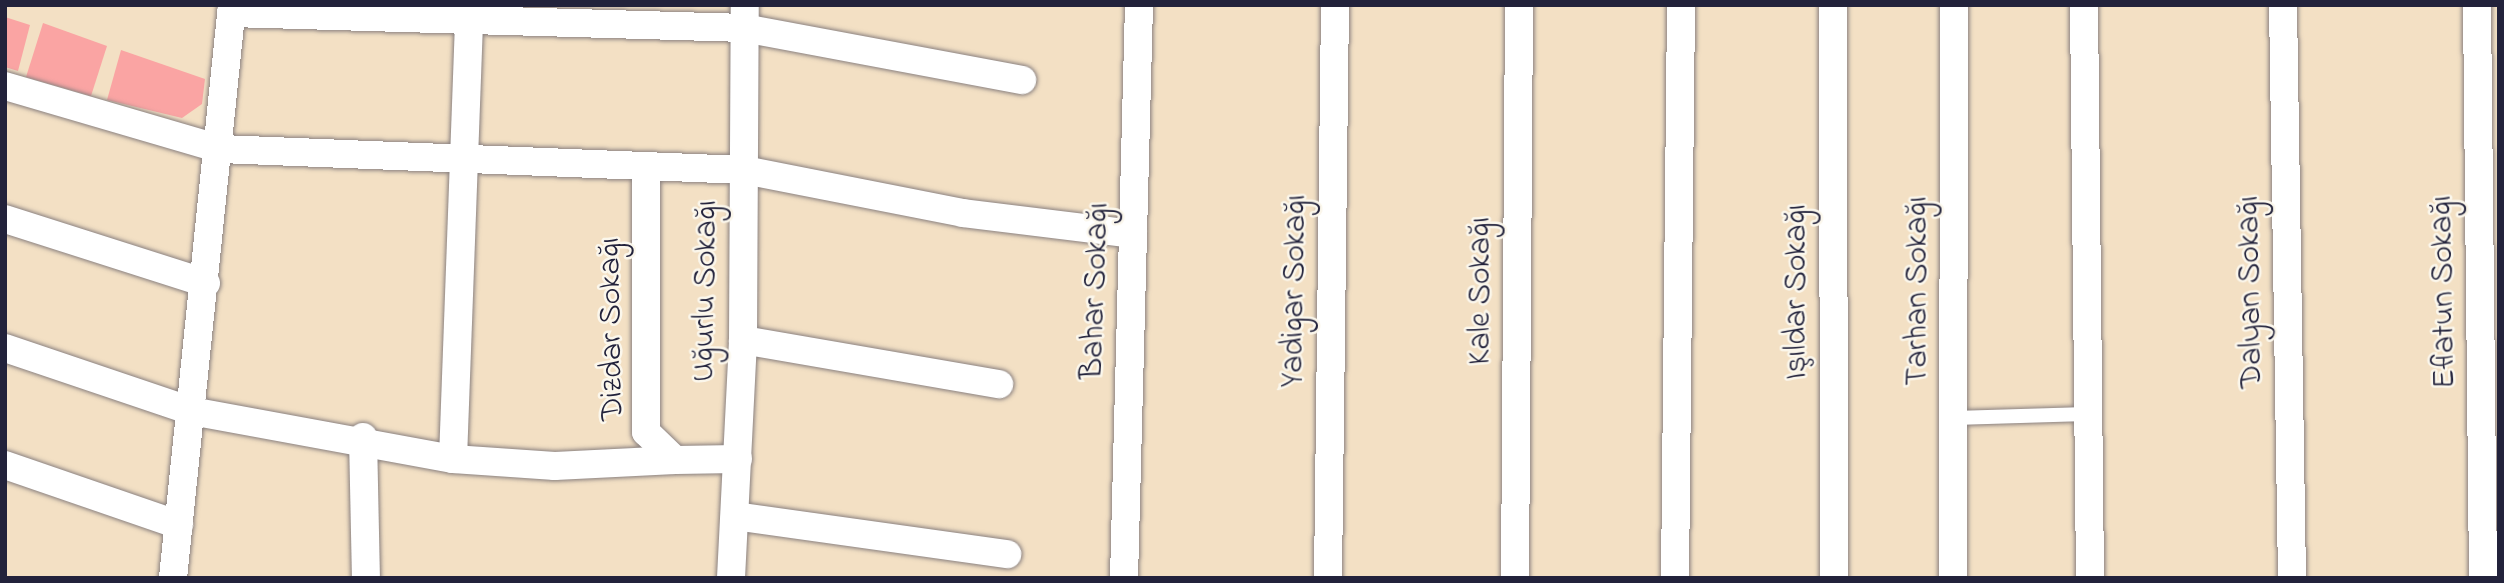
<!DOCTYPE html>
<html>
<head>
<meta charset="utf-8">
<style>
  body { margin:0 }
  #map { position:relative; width:2504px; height:583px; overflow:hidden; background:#f3e0c4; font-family:"Indie Flower",sans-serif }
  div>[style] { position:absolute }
  .building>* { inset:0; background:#faa4a3 }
  .roads { filter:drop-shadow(0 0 2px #8a8180) drop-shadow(0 0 2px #8a8180) }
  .lane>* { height:14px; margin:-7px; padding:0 7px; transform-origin:7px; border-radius:7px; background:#fff }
  .street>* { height:28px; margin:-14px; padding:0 14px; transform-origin:14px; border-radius:14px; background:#fff }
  span { translate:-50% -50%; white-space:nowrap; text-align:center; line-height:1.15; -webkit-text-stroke:5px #fbf7ec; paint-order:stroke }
  .street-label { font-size:32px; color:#22223b }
  .frame { position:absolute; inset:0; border:7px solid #22223b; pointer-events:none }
</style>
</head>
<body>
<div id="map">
  <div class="building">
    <i style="clip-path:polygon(5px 17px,30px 25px,18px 71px,5px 67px)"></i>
    <i style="clip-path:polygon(43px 23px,107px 46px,91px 96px,26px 77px)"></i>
    <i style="clip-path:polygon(121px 50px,205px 79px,202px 104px,182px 118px,107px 100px)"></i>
  </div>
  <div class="roads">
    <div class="lane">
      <i style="left:1953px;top:418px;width:135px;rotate:-1.7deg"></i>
    </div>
    <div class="street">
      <i style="left:1833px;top:5px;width:573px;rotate:89.9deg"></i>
      <i style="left:2084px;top:5px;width:573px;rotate:89.4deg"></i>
      <i style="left:2283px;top:5px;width:573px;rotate:89.1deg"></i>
      <i style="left:2477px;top:5px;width:573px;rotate:89.4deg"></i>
      <i style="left:231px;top:13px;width:513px;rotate:1.67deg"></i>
      <i style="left:744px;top:28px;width:283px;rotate:10.6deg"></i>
      <i style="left:5px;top:86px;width:225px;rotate:16.3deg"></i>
      <i style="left:221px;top:149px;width:523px;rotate:2.3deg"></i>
      <i style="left:744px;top:170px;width:223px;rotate:11.1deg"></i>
      <i style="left:963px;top:213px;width:171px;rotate:7deg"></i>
      <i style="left:646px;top:166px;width:266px;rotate:90deg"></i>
      <i style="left:646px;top:432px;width:40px;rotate:44deg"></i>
      <i style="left:675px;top:460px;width:63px;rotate:-0.9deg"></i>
      <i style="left:5px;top:219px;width:211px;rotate:17.7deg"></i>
      <i style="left:743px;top:340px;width:260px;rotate:9.8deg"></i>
      <i style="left:5px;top:348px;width:196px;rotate:18.7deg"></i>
      <i style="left:191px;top:411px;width:266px;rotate:10.4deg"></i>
      <i style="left:453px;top:459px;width:102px;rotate:3.9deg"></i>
      <i style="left:555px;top:466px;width:120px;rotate:-2.9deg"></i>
      <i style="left:363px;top:437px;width:141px;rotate:88.8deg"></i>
      <i style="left:453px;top:459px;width:454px;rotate:-87.9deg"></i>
      <i style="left:5px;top:465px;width:184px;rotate:19deg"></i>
      <i style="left:735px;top:516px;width:275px;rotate:8deg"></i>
      <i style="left:173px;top:578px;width:576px;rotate:-84.12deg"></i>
      <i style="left:731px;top:578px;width:238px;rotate:-87.1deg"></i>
      <i style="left:743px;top:340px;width:335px;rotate:-89.7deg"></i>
      <i style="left:1124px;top:578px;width:573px;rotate:-88.5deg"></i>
      <i style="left:1328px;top:578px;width:573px;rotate:-89.3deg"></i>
      <i style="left:1515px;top:578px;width:573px;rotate:-89.6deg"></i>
      <i style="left:1675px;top:578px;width:573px;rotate:-89.4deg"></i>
      <i style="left:1953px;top:578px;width:573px;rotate:-89.9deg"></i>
    </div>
  </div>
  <div class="street-label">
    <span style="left:707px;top:291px;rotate:-89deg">Uğurlu Sokağı</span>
    <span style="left:1097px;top:291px;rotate:-88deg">Bahar Sokağı</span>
    <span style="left:1296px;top:291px;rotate:-89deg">Yadigar Sokağı</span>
    <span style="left:1482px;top:291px;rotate:-90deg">Kale Sokağı</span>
    <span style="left:1919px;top:291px;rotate:-90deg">Tarhan Sokağı</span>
    <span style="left:1798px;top:292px;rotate:-90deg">Işıldar Sokağı</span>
    <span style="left:2252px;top:292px;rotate:-91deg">Dalyan Sokağı</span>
    <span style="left:2445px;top:292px;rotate:-91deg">Eflatun Sokağı</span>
    <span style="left:613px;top:329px;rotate:-91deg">Dizdar Sokağı</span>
  </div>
  <div class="frame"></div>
</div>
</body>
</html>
